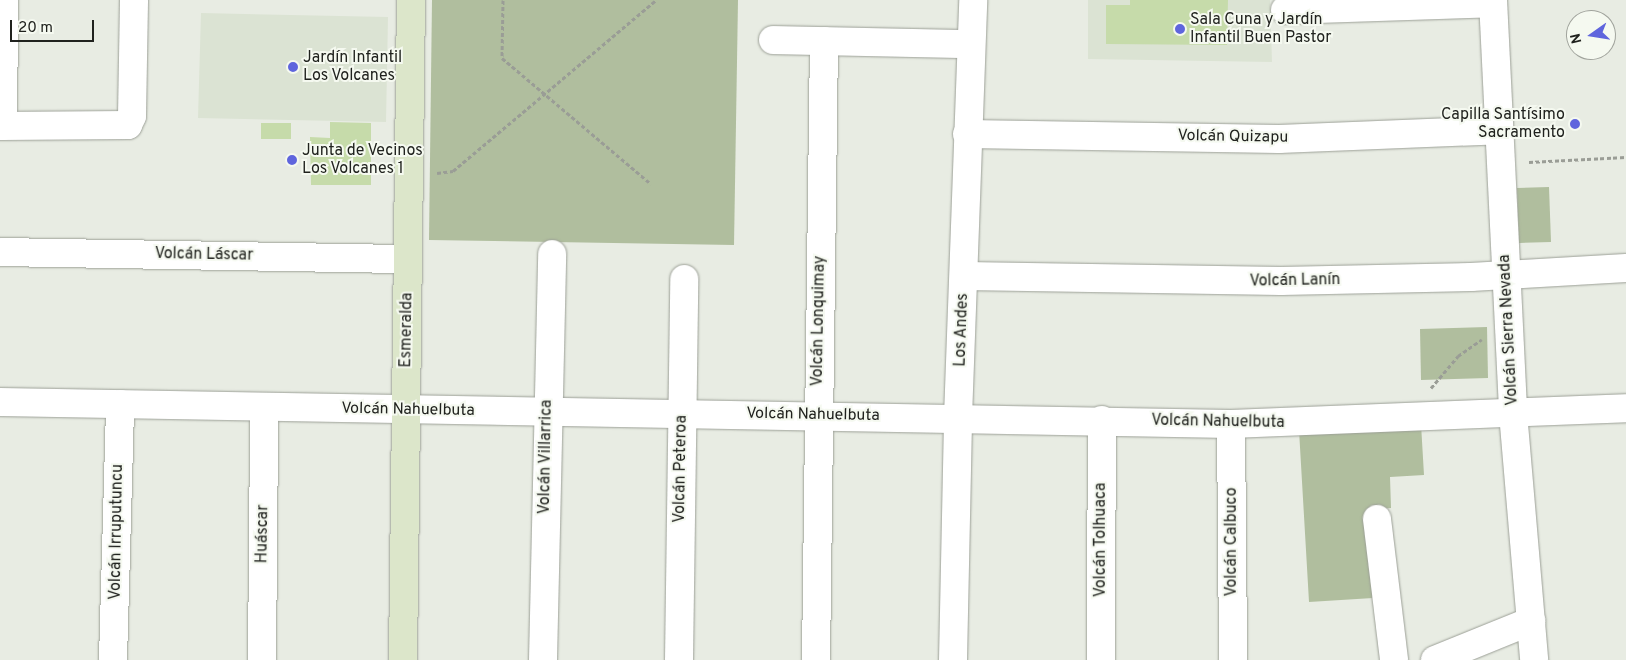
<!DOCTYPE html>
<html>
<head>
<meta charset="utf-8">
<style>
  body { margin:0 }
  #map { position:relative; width:1626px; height:660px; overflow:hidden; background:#e8ece3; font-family:Overpass,sans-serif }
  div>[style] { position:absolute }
  .built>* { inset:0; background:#dbe3d3 }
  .green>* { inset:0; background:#b0be9e }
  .building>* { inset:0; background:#c6dbaa }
  .path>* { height:3px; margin-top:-1.5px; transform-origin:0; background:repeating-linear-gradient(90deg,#9a9d96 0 4px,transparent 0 6.5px) }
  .roads { filter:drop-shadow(0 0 1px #9ca097) drop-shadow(0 0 1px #9ca097) }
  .street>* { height:28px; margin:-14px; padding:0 14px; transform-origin:14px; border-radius:14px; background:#fff }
  .secondary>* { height:28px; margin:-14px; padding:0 14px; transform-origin:14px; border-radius:14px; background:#dce6ca }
  .dots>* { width:14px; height:14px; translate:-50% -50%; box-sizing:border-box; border:2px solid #f5f9f0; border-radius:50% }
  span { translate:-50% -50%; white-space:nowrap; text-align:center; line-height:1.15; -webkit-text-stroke:4px #f5f9f0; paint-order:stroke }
  .poi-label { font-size:16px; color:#20221e }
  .left { translate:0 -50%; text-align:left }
  .right { translate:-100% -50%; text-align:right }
  .street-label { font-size:16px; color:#20221e }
  .north { position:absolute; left:1566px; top:10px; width:50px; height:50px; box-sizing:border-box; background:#f5f9f0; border:1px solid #a0a39c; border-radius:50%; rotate:257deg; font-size:14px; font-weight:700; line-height:20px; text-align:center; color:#20221e }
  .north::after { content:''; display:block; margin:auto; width:18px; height:22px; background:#5f65dd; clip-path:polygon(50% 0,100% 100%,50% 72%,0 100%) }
  .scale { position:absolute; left:10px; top:20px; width:84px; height:22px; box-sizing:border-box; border:2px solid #20221e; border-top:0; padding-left:6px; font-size:15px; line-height:18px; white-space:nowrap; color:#20221e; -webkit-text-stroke:4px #f5f9f0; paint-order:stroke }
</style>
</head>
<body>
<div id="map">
  <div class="built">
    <i style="clip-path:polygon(1088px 0,1270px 0,1272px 62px,1088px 59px)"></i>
    <i style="clip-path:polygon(201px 13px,388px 17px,386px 122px,198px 118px)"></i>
  </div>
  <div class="green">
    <i style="clip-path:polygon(432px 0,738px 0,734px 245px,429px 240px)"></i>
    <i style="clip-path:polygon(1549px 187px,1551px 242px,1519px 243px,1517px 188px)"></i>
    <i style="clip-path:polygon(1487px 327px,1488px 378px,1421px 380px,1420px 329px)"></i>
    <i style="clip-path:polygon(1421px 424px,1424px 475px,1390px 477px,1391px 508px,1369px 510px,1373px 598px,1309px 602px,1299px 430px)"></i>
  </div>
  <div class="building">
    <i style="clip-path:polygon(1130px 0,1228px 0,1227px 45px,1106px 44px,1106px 5px,1130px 5px)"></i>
    <i style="clip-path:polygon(330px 122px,371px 123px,371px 185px,311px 185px,310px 137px,330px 138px)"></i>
    <i style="clip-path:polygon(261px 123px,291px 123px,291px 139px,261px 139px)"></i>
  </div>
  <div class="path">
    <i style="left:503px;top:0;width:58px;rotate:91deg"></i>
    <i style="left:502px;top:58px;width:195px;rotate:40.2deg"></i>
    <i style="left:1529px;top:162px;width:97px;rotate:-3deg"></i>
    <i style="left:437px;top:173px;width:16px;rotate:-7deg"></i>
    <i style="left:453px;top:171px;width:265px;rotate:-40.1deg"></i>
    <i style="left:1431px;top:388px;width:42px;rotate:-49.8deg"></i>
    <i style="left:1458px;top:356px;width:29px;rotate:-35deg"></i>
  </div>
  <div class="roads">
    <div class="street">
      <i style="left:1493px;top:0;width:413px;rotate:87.2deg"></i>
      <i style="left:1513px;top:413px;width:248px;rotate:85.1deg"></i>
      <i style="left:1285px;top:10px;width:208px;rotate:-1.9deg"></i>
      <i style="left:773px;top:40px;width:197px;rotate:1.2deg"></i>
      <i style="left:0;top:126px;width:128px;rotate:-0.4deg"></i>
      <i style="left:128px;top:125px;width:10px;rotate:-66deg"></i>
      <i style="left:132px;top:116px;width:116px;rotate:-89deg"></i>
      <i style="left:3px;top:126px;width:126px;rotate:-89.5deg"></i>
      <i style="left:967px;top:134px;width:312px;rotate:0.9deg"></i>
      <i style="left:1279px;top:139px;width:220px;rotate:-2.3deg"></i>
      <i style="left:0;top:252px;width:408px;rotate:1deg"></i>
      <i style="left:964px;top:276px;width:317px;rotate:0.9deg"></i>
      <i style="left:1281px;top:281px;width:190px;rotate:-1.2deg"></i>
      <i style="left:1471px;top:277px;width:155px;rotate:-3.3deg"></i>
      <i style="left:0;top:402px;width:1231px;rotate:1.02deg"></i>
      <i style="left:1231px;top:424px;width:395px;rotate:-2.3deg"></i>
      <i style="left:1231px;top:424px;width:236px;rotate:89.5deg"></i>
      <i style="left:1377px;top:519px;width:142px;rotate:83.1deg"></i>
      <i style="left:113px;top:660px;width:256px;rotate:-88.4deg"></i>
      <i style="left:262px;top:660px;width:253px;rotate:-89.5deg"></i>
      <i style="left:543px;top:660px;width:406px;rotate:-88.7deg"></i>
      <i style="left:679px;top:660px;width:381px;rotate:-89.2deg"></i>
      <i style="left:816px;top:660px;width:619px;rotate:-89.26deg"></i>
      <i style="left:953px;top:660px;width:243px;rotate:-88.8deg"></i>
      <i style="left:958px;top:417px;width:417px;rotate:-87.9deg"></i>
      <i style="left:1101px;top:660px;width:240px;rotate:-89.8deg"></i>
      <i style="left:1435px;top:660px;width:104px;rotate:-22.1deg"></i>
    </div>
    <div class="secondary">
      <i style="left:403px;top:660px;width:660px;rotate:-89.31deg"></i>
    </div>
  </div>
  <div class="dots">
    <i style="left:1180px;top:29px;background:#5f65dd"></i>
    <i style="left:293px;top:67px;background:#5f65dd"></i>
    <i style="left:1575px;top:124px;background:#5f65dd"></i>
    <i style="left:292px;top:160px;background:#5f65dd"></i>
  </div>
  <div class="poi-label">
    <span class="left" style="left:1190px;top:29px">Sala Cuna y Jardín<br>Infantil Buen Pastor</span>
    <span class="left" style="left:303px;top:67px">Jardín Infantil<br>Los Volcanes</span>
    <span class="right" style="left:1565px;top:124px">Capilla Santísimo<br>Sacramento</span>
    <span class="left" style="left:302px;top:160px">Junta de Vecinos<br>Los Volcanes 1</span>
  </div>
  <div class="street-label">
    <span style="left:1233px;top:137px;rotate:1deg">Volcán Quizapu</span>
    <span style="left:204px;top:255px;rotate:1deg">Volcán Láscar</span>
    <span style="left:1295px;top:281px;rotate:-1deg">Volcán Lanín</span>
    <span style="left:819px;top:321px;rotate:-89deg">Volcán Lonquimay</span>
    <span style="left:407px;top:330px;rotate:-89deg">Esmeralda</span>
    <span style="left:962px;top:330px;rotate:-88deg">Los Andes</span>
    <span style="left:1509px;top:330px;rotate:-93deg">Volcán Sierra Nevada</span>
    <span style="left:408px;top:410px;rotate:1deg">Volcán Nahuelbuta</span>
    <span style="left:813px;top:415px;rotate:1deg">Volcán Nahuelbuta</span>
    <span style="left:1218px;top:422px;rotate:1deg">Volcán Nahuelbuta</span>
    <span style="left:546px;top:457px;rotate:-89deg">Volcán Villarrica</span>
    <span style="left:681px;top:469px;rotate:-89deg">Volcán Peteroa</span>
    <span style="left:117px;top:532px;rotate:-89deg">Volcán Irruputuncu</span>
    <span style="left:263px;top:534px;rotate:-89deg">Huáscar</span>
    <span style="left:1101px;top:540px;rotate:-90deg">Volcán Tolhuaca</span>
    <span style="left:1232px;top:542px;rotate:-90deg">Volcán Calbuco</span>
  </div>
  <div class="north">N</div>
  <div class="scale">20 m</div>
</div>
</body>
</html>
